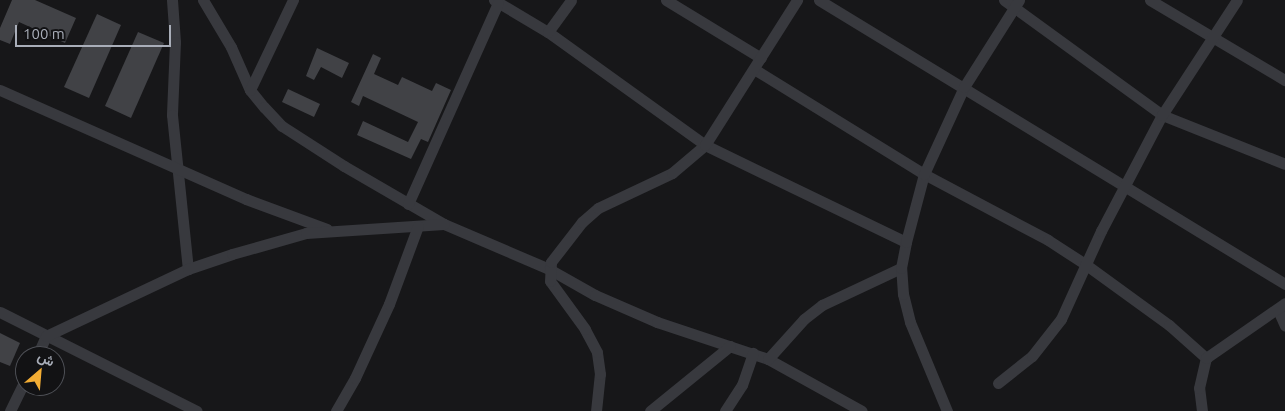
<!DOCTYPE html>
<html>
<head>
<meta charset="utf-8">
<style>
  body { margin:0 }
  #map { position:relative; width:1285px; height:411px; overflow:hidden; background:#171719; font-family:Ubuntu,Vazirmatn,sans-serif }
  div>[style] { position:absolute }
  .building>* { inset:0; background:#414246 }
  .minor>* { height:11px; margin:-5.5px; padding:0 5.5px; transform-origin:5.5px; border-radius:5.5px; background:#38393e }
  span { translate:-50% -50%; white-space:nowrap; text-align:center; line-height:1.15; -webkit-text-stroke:4.5px #121214; paint-order:stroke }
  .north { position:absolute; left:15px; top:346px; width:50px; height:50px; box-sizing:border-box; background:#121214; border:1px solid #4e5056; border-radius:50%; rotate:27deg; font-size:14px; font-weight:700; line-height:20px; text-align:center; color:#a9aeb9 }
  .north::after { content:''; display:block; margin:auto; width:18px; height:22px; background:#f3ad34; clip-path:polygon(50% 0,100% 100%,50% 72%,0 100%) }
  .scale { position:absolute; left:15px; top:25px; width:156px; height:22px; box-sizing:border-box; border:2px solid #a9aeb9; border-top:0; padding-left:6px; font-size:15px; line-height:18px; white-space:nowrap; color:#a9aeb9; -webkit-text-stroke:4px #121214; paint-order:stroke }
</style>
</head>
<body>
<div id="map">
  <div class="building">
    <i style="clip-path:polygon(12px 0,35px 0,76px 18px,65px 43px,19px 22px,10px 44px,0 40px,0 28px)"></i>
    <i style="clip-path:polygon(97px 14px,121px 25px,89px 98px,64px 87px)"></i>
    <i style="clip-path:polygon(138px 32px,164px 43px,131px 118px,105px 106px)"></i>
    <i style="clip-path:polygon(317px 48px,349px 63px,342px 78px,321px 67px,314px 80px,306px 76px)"></i>
    <i style="clip-path:polygon(373px 54px,381px 58px,374px 74px,398px 85px,402px 77px,432px 91px,436px 83px,451px 90px,428px 142px,421px 139px,411px 159px,357px 135px,363px 121px,408px 142px,418px 122px,363px 96px,359px 106px,351px 102px)"></i>
    <i style="clip-path:polygon(288px 89px,320px 104px,314px 117px,282px 102px)"></i>
    <i style="clip-path:polygon(0 333px,20px 343px,10px 366px,0 362px)"></i>
  </div>
  <div class="minor">
    <i style="left:172px;top:0;width:42px;rotate:85.9deg"></i>
    <i style="left:175px;top:42px;width:73px;rotate:92.4deg"></i>
    <i style="left:172px;top:115px;width:155px;rotate:84.1deg"></i>
    <i style="left:203px;top:0;width:55px;rotate:59.2deg"></i>
    <i style="left:231px;top:47px;width:47px;rotate:66.2deg"></i>
    <i style="left:250px;top:90px;width:22px;rotate:51deg"></i>
    <i style="left:264px;top:107px;width:26px;rotate:47deg"></i>
    <i style="left:282px;top:126px;width:74px;rotate:32.8deg"></i>
    <i style="left:344px;top:166px;width:116px;rotate:30.1deg"></i>
    <i style="left:444px;top:224px;width:114px;rotate:23.2deg"></i>
    <i style="left:549px;top:269px;width:53px;rotate:29.5deg"></i>
    <i style="left:595px;top:295px;width:68px;rotate:23.5deg"></i>
    <i style="left:657px;top:322px;width:117px;rotate:18.4deg"></i>
    <i style="left:768px;top:359px;width:107px;rotate:29deg"></i>
    <i style="left:494px;top:0;width:63px;rotate:30.7deg"></i>
    <i style="left:548px;top:32px;width:193px;rotate:35.7deg"></i>
    <i style="left:705px;top:145px;width:223px;rotate:25.8deg"></i>
    <i style="left:666px;top:0;width:111px;rotate:31.4deg"></i>
    <i style="left:819px;top:0;width:546px;rotate:31.36deg"></i>
    <i style="left:1004px;top:0;width:195px;rotate:36deg"></i>
    <i style="left:1162px;top:115px;width:132px;rotate:21.7deg"></i>
    <i style="left:1150px;top:0;width:157px;rotate:30.7deg"></i>
    <i style="left:548px;top:32px;width:39px;rotate:-54deg"></i>
    <i style="left:754px;top:69px;width:200px;rotate:31.7deg"></i>
    <i style="left:924px;top:174px;width:140px;rotate:28deg"></i>
    <i style="left:1048px;top:240px;width:44px;rotate:33deg"></i>
    <i style="left:1085px;top:264px;width:104px;rotate:36deg"></i>
    <i style="left:1169px;top:325px;width:50px;rotate:41.7deg"></i>
    <i style="left:0;top:90px;width:269px;rotate:23.9deg"></i>
    <i style="left:246px;top:199px;width:86px;rotate:20.3deg"></i>
    <i style="left:250px;top:90px;width:100px;rotate:-64.5deg"></i>
    <i style="left:408px;top:204px;width:220px;rotate:-65.9deg"></i>
    <i style="left:1278px;top:310px;width:17px;rotate:66deg"></i>
    <i style="left:0;top:312px;width:220px;rotate:26.7deg"></i>
    <i style="left:37px;top:356px;width:22px;rotate:-66deg"></i>
    <i style="left:46px;top:336px;width:157px;rotate:-25.3deg"></i>
    <i style="left:188px;top:269px;width:46px;rotate:-18.8deg"></i>
    <i style="left:232px;top:254px;width:77px;rotate:-15.8deg"></i>
    <i style="left:306px;top:233px;width:138px;rotate:-3.7deg"></i>
    <i style="left:768px;top:359px;width:54px;rotate:-48deg"></i>
    <i style="left:804px;top:319px;width:23px;rotate:-38deg"></i>
    <i style="left:822px;top:305px;width:87px;rotate:-25.1deg"></i>
    <i style="left:998px;top:383px;width:43px;rotate:-38.5deg"></i>
    <i style="left:1032px;top:356px;width:47px;rotate:-51.9deg"></i>
    <i style="left:1061px;top:319px;width:97px;rotate:-65.6deg"></i>
    <i style="left:1101px;top:231px;width:131px;rotate:-62.3deg"></i>
    <i style="left:1162px;top:115px;width:137px;rotate:-56.9deg"></i>
    <i style="left:10px;top:411px;width:34px;rotate:-64deg"></i>
    <i style="left:336px;top:411px;width:38px;rotate:-60deg"></i>
    <i style="left:355px;top:378px;width:81px;rotate:-65.3deg"></i>
    <i style="left:389px;top:304px;width:83px;rotate:-69.6deg"></i>
    <i style="left:596px;top:411px;width:37px;rotate:-84deg"></i>
    <i style="left:600px;top:374px;width:22px;rotate:-98deg"></i>
    <i style="left:597px;top:352px;width:26px;rotate:-118deg"></i>
    <i style="left:585px;top:329px;width:59px;rotate:-126.1deg"></i>
    <i style="left:550px;top:281px;width:19px;rotate:-87deg"></i>
    <i style="left:551px;top:262px;width:51px;rotate:-52.2deg"></i>
    <i style="left:582px;top:222px;width:21px;rotate:-41deg"></i>
    <i style="left:598px;top:208px;width:82px;rotate:-25.3deg"></i>
    <i style="left:672px;top:173px;width:43px;rotate:-40.3deg"></i>
    <i style="left:705px;top:145px;width:172px;rotate:-57.6deg"></i>
    <i style="left:650px;top:411px;width:103px;rotate:-39.1deg"></i>
    <i style="left:725px;top:411px;width:31px;rotate:-57deg"></i>
    <i style="left:742px;top:385px;width:34px;rotate:-71deg"></i>
    <i style="left:947px;top:411px;width:96px;rotate:-112.6deg"></i>
    <i style="left:910px;top:322px;width:29px;rotate:-104deg"></i>
    <i style="left:903px;top:294px;width:26px;rotate:-94deg"></i>
    <i style="left:901px;top:268px;width:26px;rotate:-79deg"></i>
    <i style="left:906px;top:242px;width:70px;rotate:-75.2deg"></i>
    <i style="left:924px;top:174px;width:96px;rotate:-65.3deg"></i>
    <i style="left:964px;top:87px;width:103px;rotate:-57.7deg"></i>
    <i style="left:1202px;top:411px;width:23px;rotate:-97deg"></i>
    <i style="left:1199px;top:388px;width:31px;rotate:-77deg"></i>
    <i style="left:1206px;top:358px;width:96px;rotate:-34.8deg"></i>
  </div>
  <div class="north">ش</div>
  <div class="scale">100 m</div>
</div>
</body>
</html>
